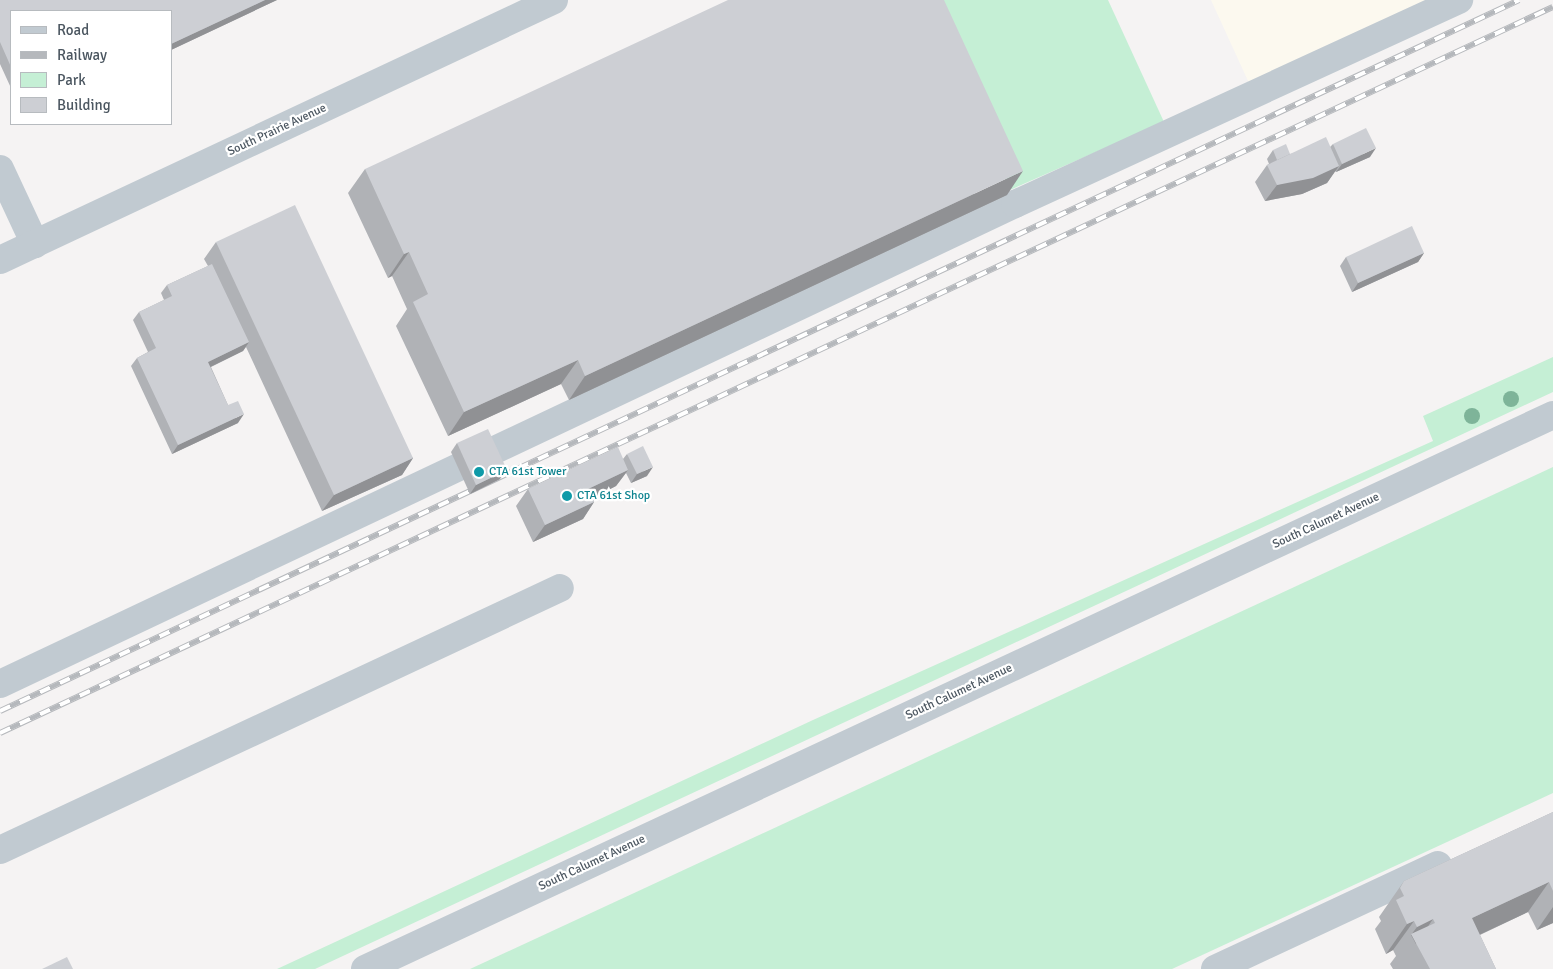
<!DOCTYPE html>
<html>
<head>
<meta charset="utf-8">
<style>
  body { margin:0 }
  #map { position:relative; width:1553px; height:969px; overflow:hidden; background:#f5f3f3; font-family:Signika,sans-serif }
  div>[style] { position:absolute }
  .commercial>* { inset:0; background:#fcf9ef }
  .green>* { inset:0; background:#c5efd5 }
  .minor>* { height:28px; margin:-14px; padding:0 14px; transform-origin:14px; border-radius:14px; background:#c1cad1 }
  .rail>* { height:5.5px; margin-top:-2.75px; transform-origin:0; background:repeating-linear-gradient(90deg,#fff 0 11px,#b5b8bc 0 22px); box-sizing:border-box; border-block:1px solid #b5b8bc }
  .trees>* { width:16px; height:16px; margin:-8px; border-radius:50%; background:#7eb499 }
  .wall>* { inset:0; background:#b0b2b6 }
  .shaded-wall>* { inset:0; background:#909194 }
  .building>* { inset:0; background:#cdcfd4 }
  .dots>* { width:14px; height:14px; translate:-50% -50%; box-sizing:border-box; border:2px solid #fff; border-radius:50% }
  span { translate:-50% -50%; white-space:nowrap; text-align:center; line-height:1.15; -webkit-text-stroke:4.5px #fff; paint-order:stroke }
  .street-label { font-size:12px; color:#4b5660 }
  .culture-label { font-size:12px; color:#0d838f }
  .left { translate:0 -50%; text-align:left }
  .legend { position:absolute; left:10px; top:10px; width:162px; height:115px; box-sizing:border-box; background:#fff; border:1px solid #b7bbbf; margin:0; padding:6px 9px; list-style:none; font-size:15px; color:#4b5660 }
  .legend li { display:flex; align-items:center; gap:10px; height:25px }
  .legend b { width:25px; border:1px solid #b7bbbf }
</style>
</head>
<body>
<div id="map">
  <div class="commercial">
    <i style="clip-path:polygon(1211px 0,1459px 0,1254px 94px)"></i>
  </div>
  <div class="green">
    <i style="clip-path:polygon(921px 0,1108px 0,1164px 122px,1010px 190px)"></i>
    <i style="clip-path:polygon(1553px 357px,1553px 392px,315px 969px,277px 969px,813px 720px,1433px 441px,1423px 416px)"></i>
    <i style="clip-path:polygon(1553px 467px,1553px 793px,1172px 969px,470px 969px)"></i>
  </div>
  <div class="minor">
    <i style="left:0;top:169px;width:83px;rotate:65deg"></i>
    <i style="left:0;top:260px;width:612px;rotate:-25.14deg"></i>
    <i style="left:0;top:684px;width:1123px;rotate:-25.31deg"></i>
    <i style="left:1015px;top:204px;width:489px;rotate:-24.7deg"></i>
    <i style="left:0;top:850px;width:618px;rotate:-25.07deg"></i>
    <i style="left:365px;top:969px;width:1311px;rotate:-25deg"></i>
    <i style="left:1215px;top:969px;width:246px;rotate:-25deg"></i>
  </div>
  <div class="rail">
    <i style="left:0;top:711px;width:1677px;rotate:-25.08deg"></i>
    <i style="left:0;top:733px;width:1714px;rotate:-25.06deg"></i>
  </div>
  <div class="trees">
    <i style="left:1511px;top:399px"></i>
    <i style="left:1472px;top:416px"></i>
  </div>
  <div class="wall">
    <i style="clip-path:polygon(0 0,277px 0,171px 50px,171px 11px,11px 11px,11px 88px,0 64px)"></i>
    <i style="clip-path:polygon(1333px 144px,1370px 157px,1336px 172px,1335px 171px,1327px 183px,1302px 194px,1265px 201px,1255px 182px,1267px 165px,1269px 164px,1267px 159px,1273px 150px,1290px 154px,1330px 147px)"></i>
    <i style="clip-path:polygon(365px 169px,1007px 195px,569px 400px,561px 384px,448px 436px,396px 326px,407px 309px,392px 276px,388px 278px,348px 193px)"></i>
    <i style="clip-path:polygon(216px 242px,413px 458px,402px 475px,322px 511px,246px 347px,243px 351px,211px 367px,228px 405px,238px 423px,172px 454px,131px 366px,137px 358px,148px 352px,133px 320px,139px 312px,164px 300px,161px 293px,167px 285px,208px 266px,204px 259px)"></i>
    <i style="clip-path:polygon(1424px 253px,1418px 262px,1352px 292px,1340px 266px,1346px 257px)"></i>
    <i style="clip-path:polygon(457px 443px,500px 479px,470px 494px,451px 452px)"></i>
    <i style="clip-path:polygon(627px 454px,647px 476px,631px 483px,626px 473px,616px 486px,593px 498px,594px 502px,583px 519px,533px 542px,516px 506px,528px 489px,623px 459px)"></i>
    <i style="clip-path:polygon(1553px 812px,1553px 923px,1537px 930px,1528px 912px,1480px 935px,1496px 969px,1393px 969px,1390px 964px,1396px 956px,1393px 950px,1386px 954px,1375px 929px,1381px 921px,1379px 917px,1404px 881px)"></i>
  </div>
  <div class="shaded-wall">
    <i style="clip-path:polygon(265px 0,277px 0,171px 50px,171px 44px)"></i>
    <i style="clip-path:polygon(1376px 148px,1370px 157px,1336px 172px,1342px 164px)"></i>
    <i style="clip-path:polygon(1339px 166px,1327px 183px,1302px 194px,1265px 201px,1277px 185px)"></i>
    <i style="clip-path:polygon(1023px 171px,1007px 195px,569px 400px,585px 376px)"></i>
    <i style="clip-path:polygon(409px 252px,392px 276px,388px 278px,404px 254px)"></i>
    <i style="clip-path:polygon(1424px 253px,1418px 262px,1352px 292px,1358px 283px)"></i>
    <i style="clip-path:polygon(249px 342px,243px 351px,202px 371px,208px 362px)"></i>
    <i style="clip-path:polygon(578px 360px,561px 384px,448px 436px,464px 412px)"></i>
    <i style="clip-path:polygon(244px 414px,238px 423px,172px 454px,178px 445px)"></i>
    <i style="clip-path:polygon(413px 458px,402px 475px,322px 511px,334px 495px)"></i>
    <i style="clip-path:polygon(653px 467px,647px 476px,631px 483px,637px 474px)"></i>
    <i style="clip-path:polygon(507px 470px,500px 479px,470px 494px,476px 485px)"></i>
    <i style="clip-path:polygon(628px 470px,616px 486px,577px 506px,588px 489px)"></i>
    <i style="clip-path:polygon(594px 502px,583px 519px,533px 542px,545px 525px)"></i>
    <i style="clip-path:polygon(1549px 882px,1528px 912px,1451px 948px,1472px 918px)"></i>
    <i style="clip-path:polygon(1553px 907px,1553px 923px,1537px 930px)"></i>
    <i style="clip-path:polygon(1433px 919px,1416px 944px,1411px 935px,1417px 927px)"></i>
    <i style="clip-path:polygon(1414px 921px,1393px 950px,1386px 954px,1407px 924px)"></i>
  </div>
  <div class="building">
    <i style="clip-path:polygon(0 0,265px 0,171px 44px,171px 11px,11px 11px,11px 67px,0 42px)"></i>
    <i style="clip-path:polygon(728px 0,944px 0,1023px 171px,585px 376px,578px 360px,464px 412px,413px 302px,428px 294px,409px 252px,404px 254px,365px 169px)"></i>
    <i style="clip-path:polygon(1366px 128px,1376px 148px,1342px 164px,1333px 144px)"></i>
    <i style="clip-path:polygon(1326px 137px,1339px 166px,1313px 178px,1277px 185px,1267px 165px)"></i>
    <i style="clip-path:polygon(1286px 144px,1290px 154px,1277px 160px,1273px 150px)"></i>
    <i style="clip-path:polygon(295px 205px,413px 458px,334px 495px,216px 242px)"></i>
    <i style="clip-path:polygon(1412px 226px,1424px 253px,1358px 283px,1346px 257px)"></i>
    <i style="clip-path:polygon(212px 264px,249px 342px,208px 362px,228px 405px,238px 401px,244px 414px,178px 445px,137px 358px,156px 348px,139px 312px,172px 296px,167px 285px)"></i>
    <i style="clip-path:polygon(488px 429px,507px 470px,476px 485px,457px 443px)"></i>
    <i style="clip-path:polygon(643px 446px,653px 467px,637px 474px,627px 454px)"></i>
    <i style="clip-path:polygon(618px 447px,628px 470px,588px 489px,594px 502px,545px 525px,528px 489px)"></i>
    <i style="clip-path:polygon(1553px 812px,1553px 891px,1549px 882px,1472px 918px,1496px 969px,1430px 969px,1411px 934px,1435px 923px,1433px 919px,1417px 927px,1414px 921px,1407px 924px,1396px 900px,1404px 896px,1400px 888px,1404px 881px)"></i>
    <i style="clip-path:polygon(67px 957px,73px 969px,42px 969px)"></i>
  </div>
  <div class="dots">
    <i style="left:479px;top:472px;background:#0f9aa8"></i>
    <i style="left:567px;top:496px;background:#0f9aa8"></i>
  </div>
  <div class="street-label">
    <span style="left:277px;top:130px;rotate:-25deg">South Prairie Avenue</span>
    <span style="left:1326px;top:521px;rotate:-25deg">South Calumet Avenue</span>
    <span style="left:959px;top:692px;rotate:-25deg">South Calumet Avenue</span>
    <span style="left:592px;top:863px;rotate:-25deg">South Calumet Avenue</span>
  </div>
  <div class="culture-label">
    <span class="left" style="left:489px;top:472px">CTA 61st Tower</span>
    <span class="left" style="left:577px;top:496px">CTA 61st Shop</span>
  </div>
  <ul class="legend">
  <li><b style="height:6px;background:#c1cad1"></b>Road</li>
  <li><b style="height:6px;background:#b5b8bc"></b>Railway</li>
  <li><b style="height:14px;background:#c5efd5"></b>Park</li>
  <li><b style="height:14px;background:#cdcfd4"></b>Building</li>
  </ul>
</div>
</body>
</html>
